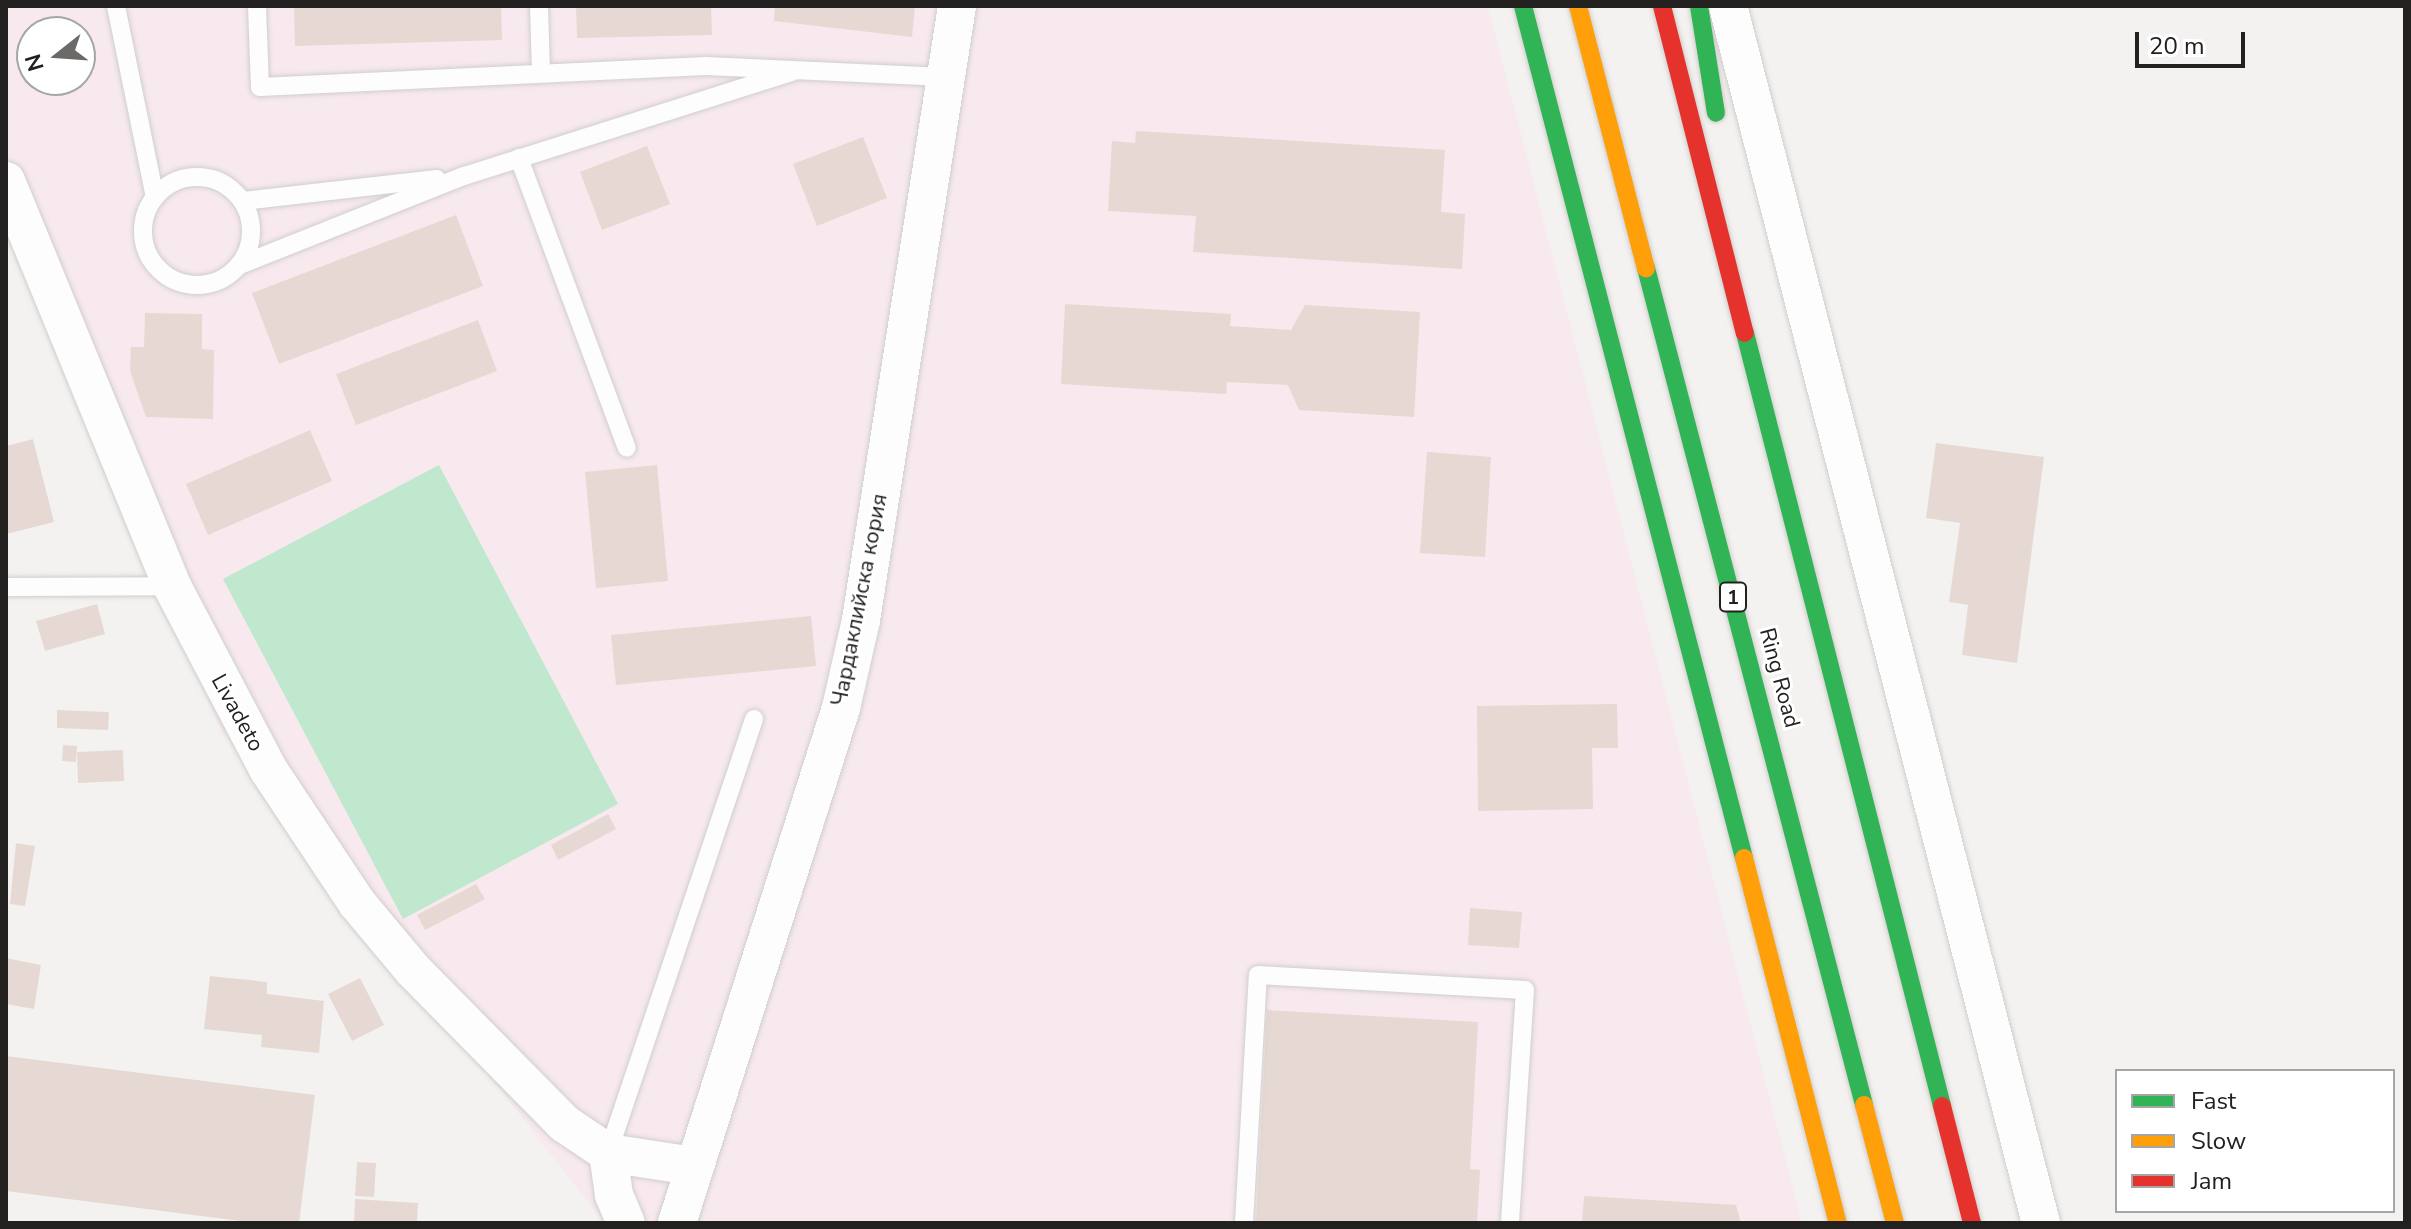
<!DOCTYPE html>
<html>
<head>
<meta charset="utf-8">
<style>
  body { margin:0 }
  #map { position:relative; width:2411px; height:1229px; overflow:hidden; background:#f4f2f0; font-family:"Nunito Sans",sans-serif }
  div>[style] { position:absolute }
  .commercial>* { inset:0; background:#f7e9ee }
  .green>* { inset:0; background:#bfe8ce }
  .building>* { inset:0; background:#e6d9d3 }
  .roads { filter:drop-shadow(0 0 2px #d0cecc) drop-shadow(0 0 2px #d0cecc) }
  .lane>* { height:18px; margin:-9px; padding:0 9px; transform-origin:9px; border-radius:9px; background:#fdfdfd }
  .lane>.ring { margin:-9px; padding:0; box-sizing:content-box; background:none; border:18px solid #fdfdfd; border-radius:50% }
  .street>* { height:38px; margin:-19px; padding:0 19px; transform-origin:19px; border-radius:19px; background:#fdfdfd }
  .fast>* { height:18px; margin:-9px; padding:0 9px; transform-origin:9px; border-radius:9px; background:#30b455 }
  .slow>* { height:18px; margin:-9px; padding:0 9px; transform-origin:9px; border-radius:9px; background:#ff9f0a }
  .jam>* { height:18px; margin:-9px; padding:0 9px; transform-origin:9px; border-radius:9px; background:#e5322d }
  span { translate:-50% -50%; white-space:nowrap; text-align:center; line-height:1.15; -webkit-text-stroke:6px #fff; paint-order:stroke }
  .shield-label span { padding:2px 6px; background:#fff; border:2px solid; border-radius:6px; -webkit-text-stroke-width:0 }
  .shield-label { font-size:20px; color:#232120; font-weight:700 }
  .street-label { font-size:22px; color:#232120 }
  .frame { position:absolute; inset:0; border:8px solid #232120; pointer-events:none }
  .legend { position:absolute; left:2115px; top:1069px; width:280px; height:144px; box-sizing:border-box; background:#fff; border:2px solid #a7a6a6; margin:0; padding:10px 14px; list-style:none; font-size:24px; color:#232120 }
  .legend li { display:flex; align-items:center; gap:16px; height:40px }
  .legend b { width:40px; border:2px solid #a7a6a6 }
  .north { position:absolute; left:16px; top:16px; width:80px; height:80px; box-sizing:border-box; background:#fff; border:2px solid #a7a6a6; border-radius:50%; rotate:253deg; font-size:22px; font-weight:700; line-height:32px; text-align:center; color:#232120 }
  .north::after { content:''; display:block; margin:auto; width:28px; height:36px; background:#6c6a69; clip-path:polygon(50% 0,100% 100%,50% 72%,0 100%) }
  .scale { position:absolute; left:2135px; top:32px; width:110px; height:36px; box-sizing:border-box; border:4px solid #232120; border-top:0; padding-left:10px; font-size:24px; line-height:28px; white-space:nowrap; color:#232120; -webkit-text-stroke:6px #fff; paint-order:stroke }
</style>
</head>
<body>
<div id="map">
  <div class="commercial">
    <i style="clip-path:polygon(evenodd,6px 6px,1488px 6px,1802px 1223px,604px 1223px,222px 732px,142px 549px,6px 208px,6px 6px,32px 32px,80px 32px,80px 80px,32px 80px,32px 32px)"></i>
  </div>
  <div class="green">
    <i style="clip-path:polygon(439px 465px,618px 804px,403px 919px,223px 579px)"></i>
  </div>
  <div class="building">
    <i style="clip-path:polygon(294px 6px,501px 6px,502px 40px,295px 46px)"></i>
    <i style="clip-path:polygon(576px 6px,711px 6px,712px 35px,577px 38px)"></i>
    <i style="clip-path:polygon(775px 6px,915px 6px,912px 37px,774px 21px)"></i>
    <i style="clip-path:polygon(1136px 131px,1445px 150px,1441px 212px,1465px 214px,1462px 269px,1193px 252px,1196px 216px,1108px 211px,1112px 141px,1135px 143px)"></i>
    <i style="clip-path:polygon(863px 137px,887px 198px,817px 226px,793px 164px)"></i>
    <i style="clip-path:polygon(647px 146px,670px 204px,602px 230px,580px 172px)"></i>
    <i style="clip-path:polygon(456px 215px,483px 286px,279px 364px,252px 293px)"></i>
    <i style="clip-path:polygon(1065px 304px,1231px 314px,1230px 326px,1291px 330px,1305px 305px,1420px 312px,1414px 417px,1299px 410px,1288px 385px,1227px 382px,1226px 394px,1061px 384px)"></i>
    <i style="clip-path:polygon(145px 313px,202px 314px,202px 349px,214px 350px,213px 419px,146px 417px,130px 371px,131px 347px,144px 347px)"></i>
    <i style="clip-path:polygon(478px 320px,497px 371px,356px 425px,336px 374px)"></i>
    <i style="clip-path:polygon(310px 430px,332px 481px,208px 535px,186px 484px)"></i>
    <i style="clip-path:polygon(33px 439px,54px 522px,6px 534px,6px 446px)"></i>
    <i style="clip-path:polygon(1936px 443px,2044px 457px,2017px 663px,1962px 655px,1968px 605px,1949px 602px,1960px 523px,1926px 518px)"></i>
    <i style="clip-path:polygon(1427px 452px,1491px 457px,1485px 557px,1420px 553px)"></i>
    <i style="clip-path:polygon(657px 465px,668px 581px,596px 588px,585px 472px)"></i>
    <i style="clip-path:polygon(97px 604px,105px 634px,45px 651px,36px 621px)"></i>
    <i style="clip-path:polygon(811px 616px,816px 666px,616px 685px,611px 635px)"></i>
    <i style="clip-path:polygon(1617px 704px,1618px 748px,1592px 748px,1593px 809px,1478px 811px,1477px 706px)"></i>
    <i style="clip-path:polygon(57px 710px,109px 712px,108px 730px,57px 728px)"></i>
    <i style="clip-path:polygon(63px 745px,77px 746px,76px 762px,62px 761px)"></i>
    <i style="clip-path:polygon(123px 750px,124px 781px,78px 783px,77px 752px)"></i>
    <i style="clip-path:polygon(608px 814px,616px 829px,558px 860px,551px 845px)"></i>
    <i style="clip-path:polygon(16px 843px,35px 846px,25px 906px,10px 904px)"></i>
    <i style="clip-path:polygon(476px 884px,485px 899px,425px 930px,417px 915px)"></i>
    <i style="clip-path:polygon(1470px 908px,1522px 912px,1519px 948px,1468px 945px)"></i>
    <i style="clip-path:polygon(6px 958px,41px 965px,34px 1009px,6px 1004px)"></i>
    <i style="clip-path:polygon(210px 976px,267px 982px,267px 994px,324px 1001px,319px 1053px,261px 1047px,262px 1035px,204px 1029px)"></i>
    <i style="clip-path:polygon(360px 978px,384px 1025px,352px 1041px,328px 994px)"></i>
    <i style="clip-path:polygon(1267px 1010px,1478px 1022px,1470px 1169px,1480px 1170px,1477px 1223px,1256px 1223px)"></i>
    <i style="clip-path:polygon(6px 1056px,315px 1095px,299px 1223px,256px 1223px,6px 1191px)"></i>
    <i style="clip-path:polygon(357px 1162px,376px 1163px,374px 1197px,355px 1196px)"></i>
    <i style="clip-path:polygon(1584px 1196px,1736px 1205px,1741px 1223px,1582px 1223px)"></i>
    <i style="clip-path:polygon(355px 1199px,418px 1203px,417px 1223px,354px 1223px)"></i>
  </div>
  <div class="roads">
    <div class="lane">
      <i style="left:116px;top:6px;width:195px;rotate:78.5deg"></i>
      <i style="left:257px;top:6px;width:81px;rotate:87.9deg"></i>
      <i style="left:260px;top:87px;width:446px;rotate:-2.7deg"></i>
      <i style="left:706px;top:66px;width:240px;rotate:2.6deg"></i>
      <i style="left:539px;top:6px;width:66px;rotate:88.3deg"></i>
      <i style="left:519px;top:158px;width:309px;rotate:69.6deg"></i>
      <i class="ring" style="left:143px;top:177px;width:90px;height:90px"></i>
      <i style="left:243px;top:201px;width:195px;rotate:-6.5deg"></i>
      <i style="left:240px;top:265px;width:241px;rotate:-21.7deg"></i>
      <i style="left:464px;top:176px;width:344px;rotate:-17.6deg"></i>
      <i style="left:6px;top:587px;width:166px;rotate:-0.3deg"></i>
      <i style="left:608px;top:1153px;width:458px;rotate:-71.4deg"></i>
      <i style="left:1244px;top:1223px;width:248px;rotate:-86.8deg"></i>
      <i style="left:1258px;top:975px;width:267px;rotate:3.2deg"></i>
      <i style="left:1525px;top:990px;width:233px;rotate:93.7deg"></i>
    </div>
    <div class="street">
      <i style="left:1728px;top:6px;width:1257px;rotate:75.58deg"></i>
      <i style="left:6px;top:181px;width:438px;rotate:67.7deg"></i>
      <i style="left:172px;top:586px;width:207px;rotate:62.3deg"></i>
      <i style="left:268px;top:769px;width:161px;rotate:56.4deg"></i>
      <i style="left:357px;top:903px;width:87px;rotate:50.1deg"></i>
      <i style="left:413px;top:970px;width:216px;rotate:45.4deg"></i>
      <i style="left:565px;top:1124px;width:52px;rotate:34deg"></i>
      <i style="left:608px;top:1153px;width:42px;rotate:81.9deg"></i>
      <i style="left:614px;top:1195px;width:30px;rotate:67deg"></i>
      <i style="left:608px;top:1153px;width:86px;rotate:8.7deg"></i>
      <i style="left:677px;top:1223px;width:540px;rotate:-72.34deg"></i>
      <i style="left:841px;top:708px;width:90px;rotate:-77.2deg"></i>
      <i style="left:861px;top:620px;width:621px;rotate:-81.11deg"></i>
    </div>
    <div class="fast">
      <i style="left:1523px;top:6px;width:880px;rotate:75.46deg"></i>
      <i style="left:1699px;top:6px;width:108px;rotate:81deg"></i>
      <i style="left:1646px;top:268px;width:865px;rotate:75.4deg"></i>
      <i style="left:1745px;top:333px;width:798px;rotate:75.7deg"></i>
    </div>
    <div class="slow">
      <i style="left:1578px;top:6px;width:271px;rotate:75.5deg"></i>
      <i style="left:1744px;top:858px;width:377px;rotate:75.6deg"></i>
      <i style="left:1864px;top:1105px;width:122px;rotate:75.3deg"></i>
    </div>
    <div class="jam">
      <i style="left:1662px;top:6px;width:337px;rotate:75.8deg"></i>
      <i style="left:1942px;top:1106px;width:121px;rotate:75.6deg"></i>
    </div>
  </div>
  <div class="shield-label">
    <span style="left:1733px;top:597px">1</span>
  </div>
  <div class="street-label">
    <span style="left:860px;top:600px;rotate:-79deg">Чардаклийска кория</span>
    <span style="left:1779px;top:678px;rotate:75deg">Ring Road</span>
    <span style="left:237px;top:713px;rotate:61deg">Livadeto</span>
  </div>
  <div class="frame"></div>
  <ul class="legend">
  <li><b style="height:10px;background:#30b455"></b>Fast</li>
  <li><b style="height:10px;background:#ff9f0a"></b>Slow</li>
  <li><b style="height:10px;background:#e5322d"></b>Jam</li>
  </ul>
  <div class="north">N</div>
  <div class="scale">20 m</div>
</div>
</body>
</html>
